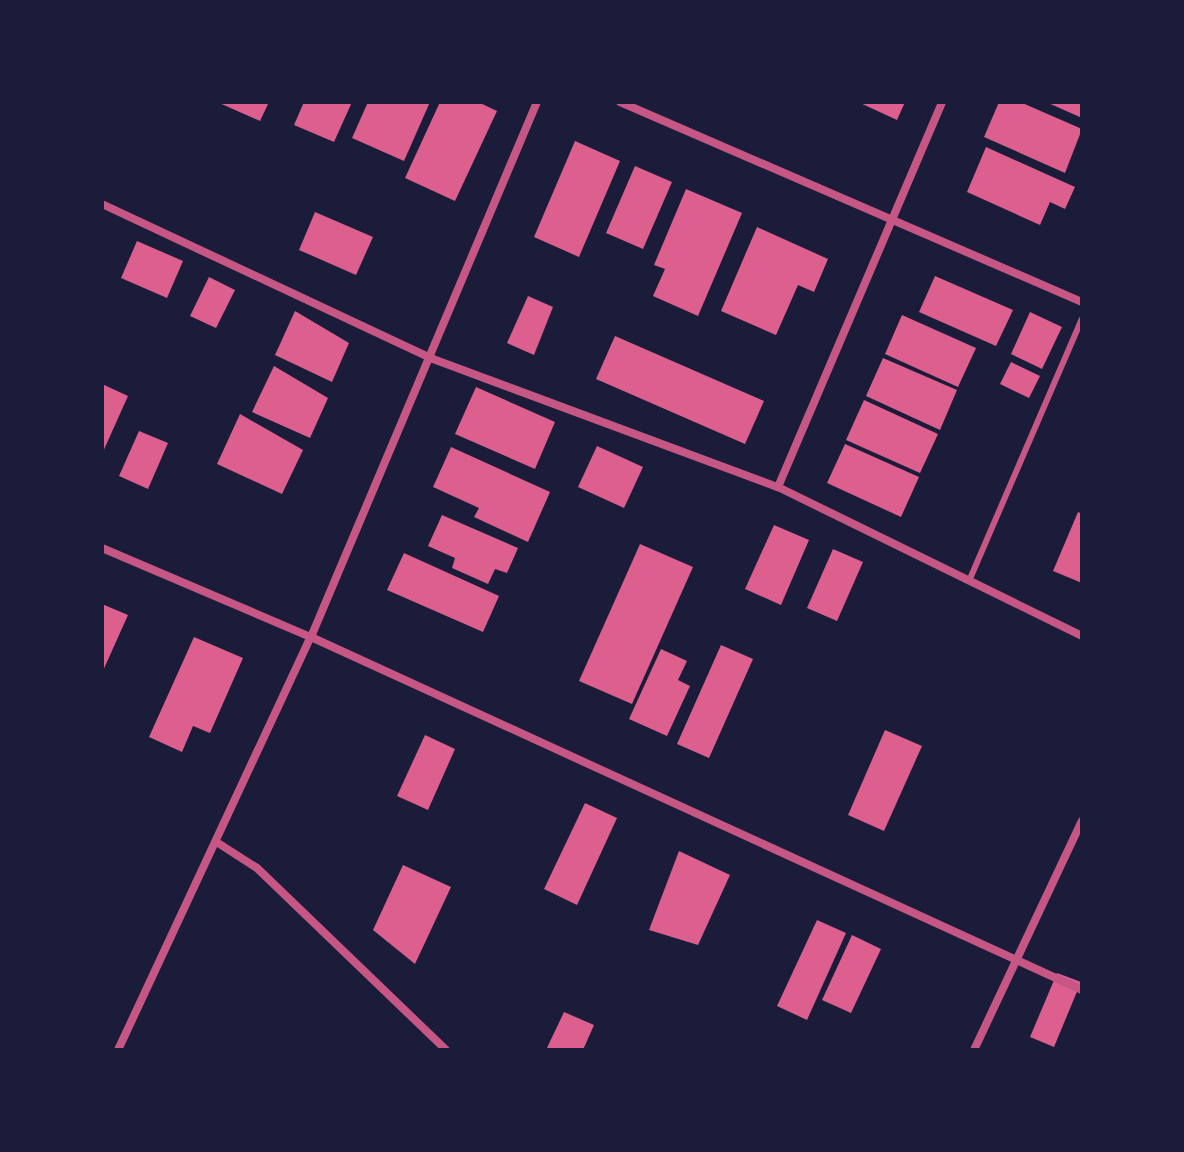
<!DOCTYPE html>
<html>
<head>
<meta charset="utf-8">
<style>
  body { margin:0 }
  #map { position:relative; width:1184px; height:1152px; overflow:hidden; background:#1b1b3a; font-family:"Noto Sans",sans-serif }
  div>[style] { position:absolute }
  .building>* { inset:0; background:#dd5f8e }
  .service>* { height:6px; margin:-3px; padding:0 3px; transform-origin:3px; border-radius:3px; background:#c65784 }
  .minor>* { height:8px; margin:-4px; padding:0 4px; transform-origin:4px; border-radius:4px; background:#c65784 }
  span { translate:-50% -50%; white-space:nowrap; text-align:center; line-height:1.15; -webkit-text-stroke:8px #1b1b3a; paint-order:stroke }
  .frame { position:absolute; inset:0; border:104px solid #1b1b3a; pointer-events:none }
</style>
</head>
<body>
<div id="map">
  <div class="building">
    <i style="clip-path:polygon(217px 102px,269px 102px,260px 121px)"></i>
    <i style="clip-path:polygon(304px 102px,352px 102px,334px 142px,294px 125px)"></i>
    <i style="clip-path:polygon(368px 102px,430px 102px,404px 161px,352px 138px)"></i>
    <i style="clip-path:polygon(440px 102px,478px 102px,497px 111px,455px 201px,405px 178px)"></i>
    <i style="clip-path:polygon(858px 102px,905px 102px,897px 120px)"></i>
    <i style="clip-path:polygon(999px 102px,1020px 102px,1082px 129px,1065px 173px,984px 137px)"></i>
    <i style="clip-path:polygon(1046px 102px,1082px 102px,1082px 118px)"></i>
    <i style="clip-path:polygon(575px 141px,620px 161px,579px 257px,534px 237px)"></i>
    <i style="clip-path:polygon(986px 147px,1075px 187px,1065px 209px,1050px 202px,1040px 225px,967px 192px)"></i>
    <i style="clip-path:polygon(635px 166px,672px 182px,643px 249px,606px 233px)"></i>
    <i style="clip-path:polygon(686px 189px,742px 213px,698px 316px,653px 296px,665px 269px,654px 265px)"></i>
    <i style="clip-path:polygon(315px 212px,373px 237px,356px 275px,299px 250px)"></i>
    <i style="clip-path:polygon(757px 227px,828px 259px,814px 292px,798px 285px,776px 335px,721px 311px)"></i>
    <i style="clip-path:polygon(137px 241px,183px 261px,167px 298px,121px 278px)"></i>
    <i style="clip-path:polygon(935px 276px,1013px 310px,996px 346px,919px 312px)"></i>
    <i style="clip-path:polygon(209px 277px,235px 290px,216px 328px,190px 316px)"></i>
    <i style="clip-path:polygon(528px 296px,553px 307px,534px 355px,507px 343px)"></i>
    <i style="clip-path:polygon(295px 311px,349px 343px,332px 382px,275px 355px)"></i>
    <i style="clip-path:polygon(1030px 312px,1062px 327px,1042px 369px,1011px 354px)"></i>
    <i style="clip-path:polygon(902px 315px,976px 348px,958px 387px,885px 354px)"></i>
    <i style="clip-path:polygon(615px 336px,764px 401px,745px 444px,596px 379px)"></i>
    <i style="clip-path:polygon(883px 358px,957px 390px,940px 430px,866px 396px)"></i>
    <i style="clip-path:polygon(1011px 362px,1040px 376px,1029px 398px,1000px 384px)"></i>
    <i style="clip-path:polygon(274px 366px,328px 398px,310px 438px,252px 412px)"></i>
    <i style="clip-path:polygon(102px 384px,128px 396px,102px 454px)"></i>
    <i style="clip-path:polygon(476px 387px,555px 422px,535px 469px,455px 434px)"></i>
    <i style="clip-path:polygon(864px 400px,938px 434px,920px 473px,846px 440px)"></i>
    <i style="clip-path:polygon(240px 414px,303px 450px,282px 494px,217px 464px)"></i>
    <i style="clip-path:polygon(139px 431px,168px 443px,148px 489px,119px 476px)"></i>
    <i style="clip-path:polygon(845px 444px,919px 477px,901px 517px,827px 483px)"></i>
    <i style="clip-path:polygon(597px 446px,643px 467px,624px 508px,578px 487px)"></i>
    <i style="clip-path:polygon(451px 447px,550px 492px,528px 542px,474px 517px,479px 508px,433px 487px)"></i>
    <i style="clip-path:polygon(1078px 512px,1082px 514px,1082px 583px,1053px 571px)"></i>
    <i style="clip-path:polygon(442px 515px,518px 548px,507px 573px,495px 569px,488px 584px,452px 568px,455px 558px,428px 546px)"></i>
    <i style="clip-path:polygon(774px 525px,809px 540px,781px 605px,745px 589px)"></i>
    <i style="clip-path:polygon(640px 544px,693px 567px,632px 704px,579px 681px)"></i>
    <i style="clip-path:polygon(833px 549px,863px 562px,837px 621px,807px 608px)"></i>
    <i style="clip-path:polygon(404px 553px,499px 596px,483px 632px,387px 590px)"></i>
    <i style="clip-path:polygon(102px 604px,128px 615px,102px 673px)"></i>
    <i style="clip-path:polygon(194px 637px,243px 658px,210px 733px,193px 726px,182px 752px,149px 737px)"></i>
    <i style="clip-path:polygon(721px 645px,753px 659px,709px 758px,677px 744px)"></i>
    <i style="clip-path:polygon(661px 649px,687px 661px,678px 680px,690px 686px,667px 736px,629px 719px)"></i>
    <i style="clip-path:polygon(885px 730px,922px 746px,884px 831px,848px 815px)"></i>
    <i style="clip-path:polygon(425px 735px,455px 749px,428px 810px,397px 796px)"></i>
    <i style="clip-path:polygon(585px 803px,617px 818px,577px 905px,544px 889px)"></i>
    <i style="clip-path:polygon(679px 851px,730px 875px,698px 945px,649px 930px)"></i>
    <i style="clip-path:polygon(403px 865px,451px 887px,415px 964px,373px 930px)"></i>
    <i style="clip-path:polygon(817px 920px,846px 933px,807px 1020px,777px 1006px)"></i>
    <i style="clip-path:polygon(852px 935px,881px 949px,851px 1013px,822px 1000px)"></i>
    <i style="clip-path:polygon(1057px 973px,1081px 982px,1054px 1047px,1030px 1037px)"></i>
    <i style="clip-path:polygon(564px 1012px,594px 1025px,583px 1050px,546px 1050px)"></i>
  </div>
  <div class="service">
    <i style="left:969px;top:581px;width:285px;rotate:-66.7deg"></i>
  </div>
  <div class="minor">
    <i style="left:620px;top:102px;width:503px;rotate:23.41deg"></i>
    <i style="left:102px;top:204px;width:365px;rotate:25.1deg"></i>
    <i style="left:433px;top:359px;width:368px;rotate:20.4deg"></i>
    <i style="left:778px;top:487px;width:339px;rotate:26.1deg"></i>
    <i style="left:778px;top:487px;width:418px;rotate:-66.9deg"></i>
    <i style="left:102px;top:548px;width:227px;rotate:23.1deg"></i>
    <i style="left:311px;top:637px;width:848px;rotate:24.6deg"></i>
    <i style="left:218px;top:843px;width:46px;rotate:32.7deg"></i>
    <i style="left:257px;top:868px;width:262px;rotate:43.9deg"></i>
    <i style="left:118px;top:1050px;width:456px;rotate:-65deg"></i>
    <i style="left:311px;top:637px;width:581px;rotate:-67.1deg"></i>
    <i style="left:974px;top:1050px;width:253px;rotate:-64.8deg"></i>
  </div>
  <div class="frame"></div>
</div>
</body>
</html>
